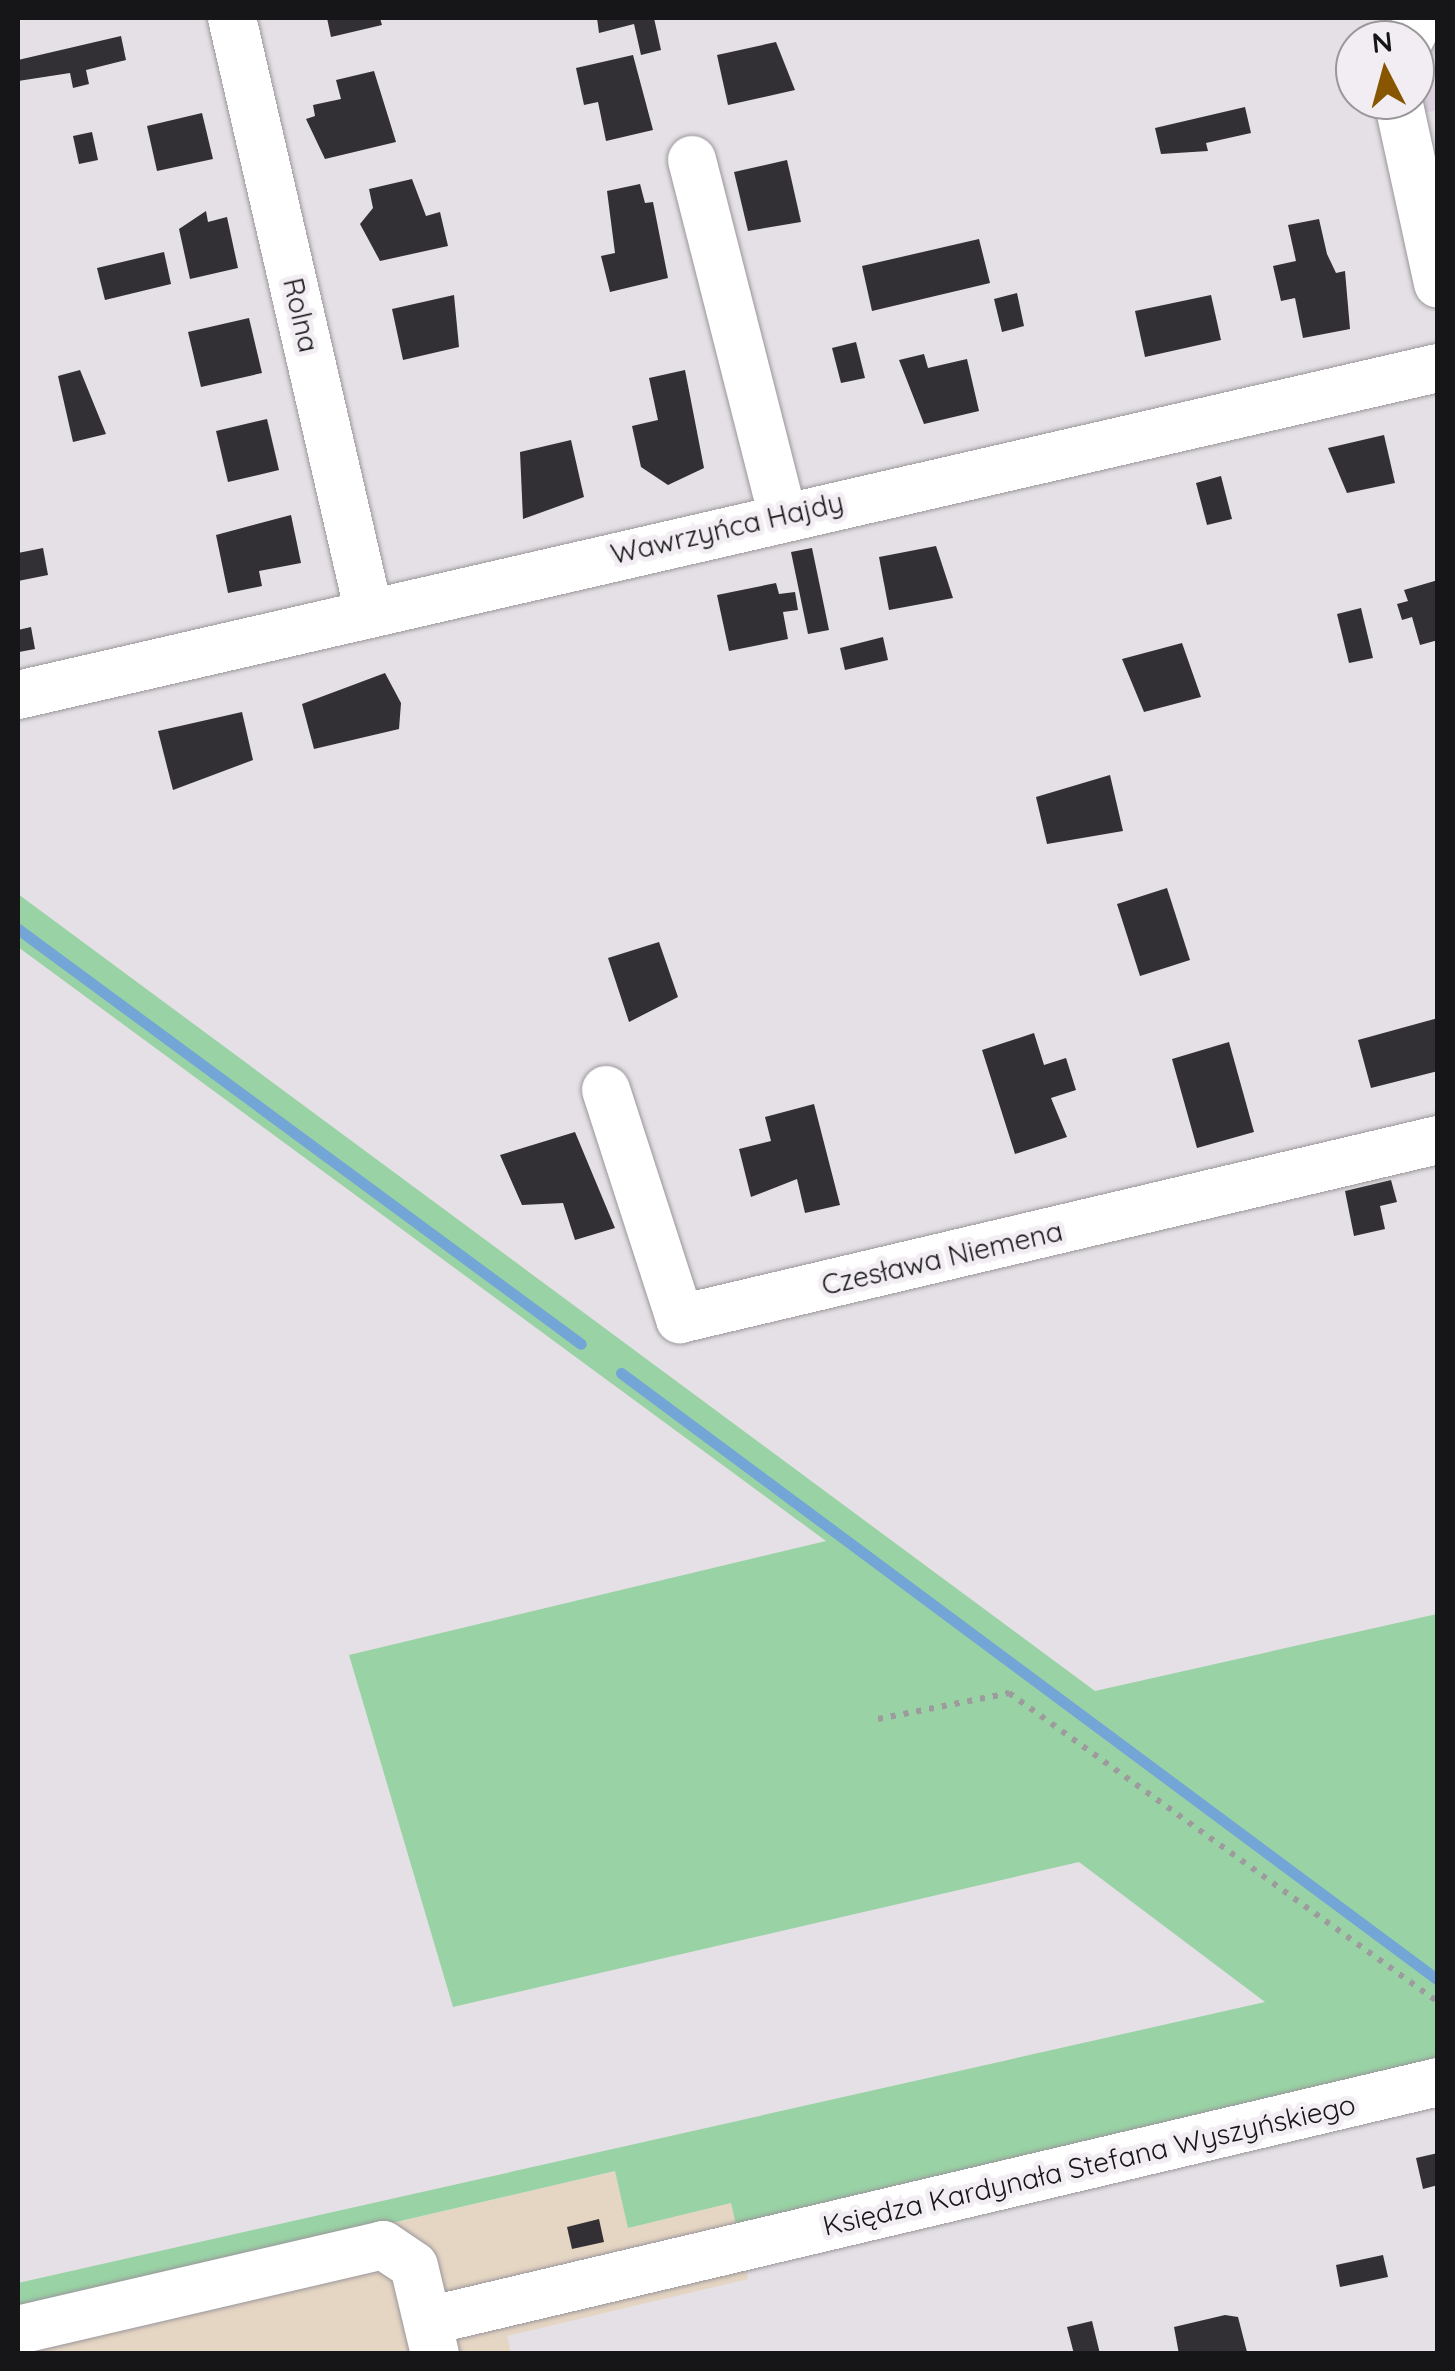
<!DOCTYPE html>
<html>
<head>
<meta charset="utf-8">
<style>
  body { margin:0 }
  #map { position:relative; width:1455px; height:2371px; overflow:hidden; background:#e4e0e5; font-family:Quicksand,sans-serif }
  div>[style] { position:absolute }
  .industrial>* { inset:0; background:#e5d5c3 }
  .built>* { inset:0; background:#dbd1dd }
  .green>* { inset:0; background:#99d2a5 }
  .stream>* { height:11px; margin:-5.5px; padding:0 5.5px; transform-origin:5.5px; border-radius:5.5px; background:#73a6d6 }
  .building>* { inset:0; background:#323034 }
  .path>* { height:6px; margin-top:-3px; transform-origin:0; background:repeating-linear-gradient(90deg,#9e9b9f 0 5px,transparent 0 13px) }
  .roads { filter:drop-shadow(0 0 2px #9a969a) drop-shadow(0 0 2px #9a969a) }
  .minor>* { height:48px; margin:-24px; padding:0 24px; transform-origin:24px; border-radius:24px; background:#fff }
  span { translate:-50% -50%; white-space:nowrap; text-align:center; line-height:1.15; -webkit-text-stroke:10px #f2edf2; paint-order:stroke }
  .street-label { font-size:28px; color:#161517 }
  .frame { position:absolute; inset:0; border:20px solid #161517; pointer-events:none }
  .north { position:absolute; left:1335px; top:20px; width:100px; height:100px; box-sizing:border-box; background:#f2edf2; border:2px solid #9a979a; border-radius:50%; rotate:354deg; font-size:28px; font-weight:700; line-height:40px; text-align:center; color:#161517 }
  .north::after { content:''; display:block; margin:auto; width:35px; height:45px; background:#850; clip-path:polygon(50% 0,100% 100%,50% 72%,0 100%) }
</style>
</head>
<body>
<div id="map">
  <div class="industrial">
    <i style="clip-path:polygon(616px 2171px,628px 2228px,731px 2203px,748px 2279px,507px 2336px,511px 2354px,18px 2353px,18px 2310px)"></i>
  </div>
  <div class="built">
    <i style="clip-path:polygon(1437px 24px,1437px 110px,1419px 114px,1415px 66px)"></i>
  </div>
  <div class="green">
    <i style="clip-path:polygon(18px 894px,1095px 1691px,1437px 1614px,1437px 2060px,736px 2225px,731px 2203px,628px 2228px,615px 2171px,18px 2310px,18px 2283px,1265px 2002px,1079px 1862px,453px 2007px,349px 1655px,826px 1541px,18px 947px)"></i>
  </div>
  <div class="stream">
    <i style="left:18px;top:929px;width:699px;rotate:36.39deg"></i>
    <i style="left:621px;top:1373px;width:1018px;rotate:36.61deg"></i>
  </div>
  <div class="building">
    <i style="clip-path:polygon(327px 18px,380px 18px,382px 25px,331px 37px)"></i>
    <i style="clip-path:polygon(597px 18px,654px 18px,661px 50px,641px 55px,634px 24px,599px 33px)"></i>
    <i style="clip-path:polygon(121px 36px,126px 60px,86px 70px,89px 84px,73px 88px,70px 73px,18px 81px,18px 60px)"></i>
    <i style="clip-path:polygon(776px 42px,795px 90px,728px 105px,717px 55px)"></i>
    <i style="clip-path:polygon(633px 55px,653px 130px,606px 141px,598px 102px,584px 105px,576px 68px)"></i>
    <i style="clip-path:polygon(374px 71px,396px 142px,325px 159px,306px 119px,315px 116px,313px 105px,341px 99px,336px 80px)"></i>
    <i style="clip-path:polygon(1245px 107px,1251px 133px,1206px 143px,1208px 151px,1161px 154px,1155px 128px)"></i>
    <i style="clip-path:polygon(202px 113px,213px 159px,157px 171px,147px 126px)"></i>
    <i style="clip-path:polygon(92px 132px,98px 160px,79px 164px,73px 136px)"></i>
    <i style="clip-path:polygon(787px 160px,801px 222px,748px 231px,734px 172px)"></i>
    <i style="clip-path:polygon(412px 179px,426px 216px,440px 212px,448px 246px,380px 261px,360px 224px,373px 208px,369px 189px)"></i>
    <i style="clip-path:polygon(640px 184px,645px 203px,653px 202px,668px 278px,610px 292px,601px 256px,615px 253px,607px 191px)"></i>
    <i style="clip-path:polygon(206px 211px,208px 222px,227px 217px,238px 268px,190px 279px,179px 229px)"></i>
    <i style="clip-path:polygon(1319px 219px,1327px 254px,1336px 273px,1345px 271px,1350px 329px,1303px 338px,1295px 298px,1281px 301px,1273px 266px,1296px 261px,1288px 225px)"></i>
    <i style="clip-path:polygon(979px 239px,990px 283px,872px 311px,862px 266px)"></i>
    <i style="clip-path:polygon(164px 252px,171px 284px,105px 300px,97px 268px)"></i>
    <i style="clip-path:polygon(1017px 293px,1024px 326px,1002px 332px,994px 299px)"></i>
    <i style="clip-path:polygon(454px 295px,459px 347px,403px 360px,392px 309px)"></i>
    <i style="clip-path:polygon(1211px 295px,1221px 340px,1145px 357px,1135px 311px)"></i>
    <i style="clip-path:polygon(249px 318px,262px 373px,201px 387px,188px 332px)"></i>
    <i style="clip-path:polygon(856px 342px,865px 378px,841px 383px,832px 348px)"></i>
    <i style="clip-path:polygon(924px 354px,928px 368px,967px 359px,979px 411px,924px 424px,899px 360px)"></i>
    <i style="clip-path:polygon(80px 370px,106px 434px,73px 442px,58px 376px)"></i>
    <i style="clip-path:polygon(685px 370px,704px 468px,668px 485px,641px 467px,632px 426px,658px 420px,649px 378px)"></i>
    <i style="clip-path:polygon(267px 419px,279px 470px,228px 482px,216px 431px)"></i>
    <i style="clip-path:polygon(1384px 435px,1395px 483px,1347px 493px,1328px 448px)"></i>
    <i style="clip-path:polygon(571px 440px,584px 497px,523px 519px,520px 452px)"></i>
    <i style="clip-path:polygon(1221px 476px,1232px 519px,1207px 525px,1196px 483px)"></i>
    <i style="clip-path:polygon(291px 515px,301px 563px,259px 571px,262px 586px,228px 593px,216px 535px)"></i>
    <i style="clip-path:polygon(936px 546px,953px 598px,889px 610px,879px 557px)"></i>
    <i style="clip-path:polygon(43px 548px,48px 575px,18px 581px,18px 553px)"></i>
    <i style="clip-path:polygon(812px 548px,829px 630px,808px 634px,791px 552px)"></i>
    <i style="clip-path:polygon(1438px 580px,1438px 640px,1420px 645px,1412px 617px,1402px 620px,1397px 604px,1408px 601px,1404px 590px)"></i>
    <i style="clip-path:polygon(776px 583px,779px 594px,795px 592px,798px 610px,783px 612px,788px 639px,729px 651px,717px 595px)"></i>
    <i style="clip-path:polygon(1361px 608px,1373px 658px,1349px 663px,1337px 614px)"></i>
    <i style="clip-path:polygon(31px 627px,35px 649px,19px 652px,18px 630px)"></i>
    <i style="clip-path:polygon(883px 637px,888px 660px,845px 670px,840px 648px)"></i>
    <i style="clip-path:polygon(1182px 643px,1201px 697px,1144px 712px,1122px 659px)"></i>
    <i style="clip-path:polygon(385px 673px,401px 703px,399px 729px,314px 749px,302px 704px)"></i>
    <i style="clip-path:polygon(242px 712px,253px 760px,173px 790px,158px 731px)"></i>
    <i style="clip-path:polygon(1110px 775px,1123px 831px,1047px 844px,1036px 797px)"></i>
    <i style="clip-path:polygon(1167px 888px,1190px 960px,1140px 976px,1117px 904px)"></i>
    <i style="clip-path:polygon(659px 942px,678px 997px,629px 1022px,608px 958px)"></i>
    <i style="clip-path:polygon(1438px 1018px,1438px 1071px,1371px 1088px,1358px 1040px)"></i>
    <i style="clip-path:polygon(1034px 1033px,1044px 1065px,1066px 1058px,1076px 1090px,1051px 1098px,1067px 1137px,1015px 1154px,982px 1050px)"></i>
    <i style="clip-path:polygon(1229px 1042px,1254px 1132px,1197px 1148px,1172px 1059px)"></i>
    <i style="clip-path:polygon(814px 1104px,840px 1205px,805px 1213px,797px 1179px,751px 1197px,739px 1149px,771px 1141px,765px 1117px)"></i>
    <i style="clip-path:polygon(575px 1132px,615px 1228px,575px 1240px,563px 1203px,522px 1205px,500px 1155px)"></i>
    <i style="clip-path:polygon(1391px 1180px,1397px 1202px,1380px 1206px,1385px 1229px,1354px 1236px,1345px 1191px)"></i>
    <i style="clip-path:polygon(1438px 2153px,1438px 2185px,1423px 2189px,1416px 2158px)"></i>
    <i style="clip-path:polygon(599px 2219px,604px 2242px,572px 2249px,567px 2227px)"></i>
    <i style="clip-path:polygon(1383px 2255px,1388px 2277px,1340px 2287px,1336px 2265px)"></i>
    <i style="clip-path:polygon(1225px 2315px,1238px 2317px,1247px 2352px,1179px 2354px,1174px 2327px)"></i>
    <i style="clip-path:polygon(1092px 2321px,1100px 2354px,1074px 2354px,1067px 2327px)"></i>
  </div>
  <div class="path">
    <i style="left:878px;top:1719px;width:134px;rotate:-11.2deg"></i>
    <i style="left:1009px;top:1693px;width:529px;rotate:35.76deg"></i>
  </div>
  <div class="roads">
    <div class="minor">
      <i style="left:232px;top:18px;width:611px;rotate:77.03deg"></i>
      <i style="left:1409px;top:40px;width:25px;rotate:-63deg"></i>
      <i style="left:1398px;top:100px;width:188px;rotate:77.7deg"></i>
      <i style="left:692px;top:160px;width:365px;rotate:75.7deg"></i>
      <i style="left:18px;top:695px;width:1457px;rotate:-12.97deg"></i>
      <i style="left:606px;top:1090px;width:241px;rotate:72.1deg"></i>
      <i style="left:680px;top:1319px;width:779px;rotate:-13.29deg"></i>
      <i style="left:428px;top:2321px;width:1038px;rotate:-13.31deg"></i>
      <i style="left:18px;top:2330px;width:375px;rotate:-13.1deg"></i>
      <i style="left:383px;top:2245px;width:37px;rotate:34deg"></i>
      <i style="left:414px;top:2266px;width:90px;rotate:76.6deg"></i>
    </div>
  </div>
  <div class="street-label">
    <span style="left:301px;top:315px;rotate:77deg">Rolna</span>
    <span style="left:727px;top:528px;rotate:-13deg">Wawrzyńca Hajdy</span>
    <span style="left:942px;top:1258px;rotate:-13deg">Czesława Niemena</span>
    <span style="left:1089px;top:2165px;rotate:-13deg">Księdza Kardynała Stefana Wyszyńskiego</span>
  </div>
  <div class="frame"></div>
  <div class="north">N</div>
</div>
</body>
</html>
